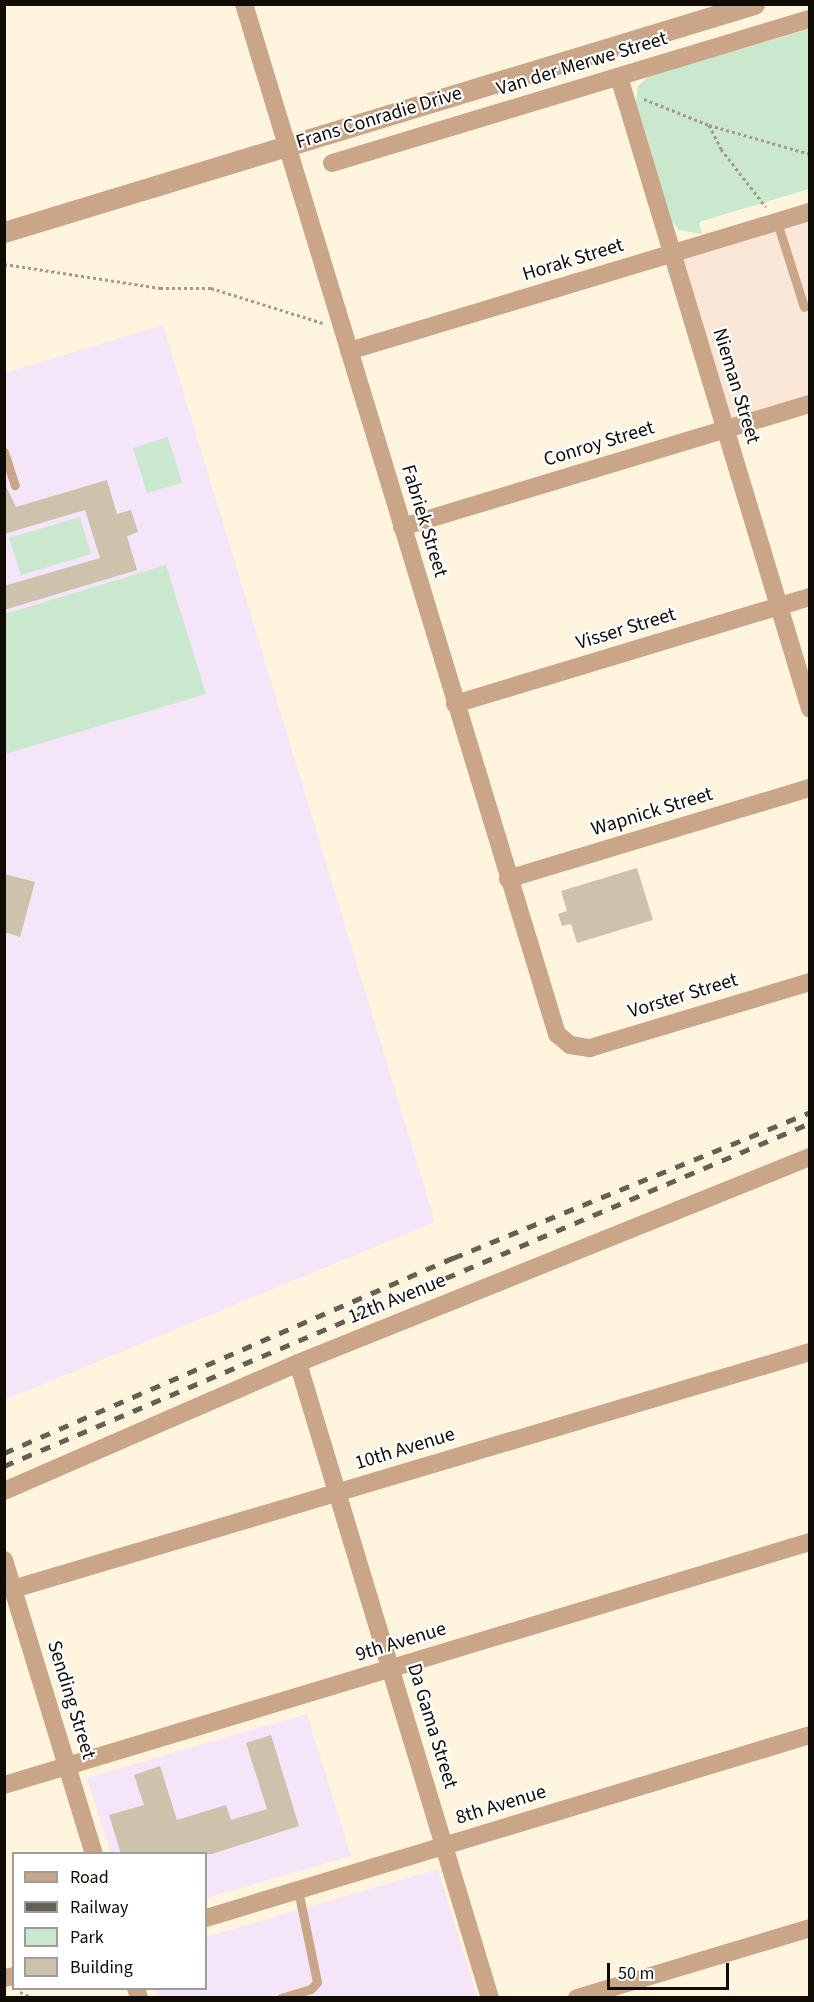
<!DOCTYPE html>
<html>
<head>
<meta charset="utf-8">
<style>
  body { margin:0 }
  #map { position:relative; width:814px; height:2002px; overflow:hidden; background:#fff4de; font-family:"Source Sans 3",sans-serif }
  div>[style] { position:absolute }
  .commercial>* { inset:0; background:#fbe7d7 }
  .education>* { inset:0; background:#f4e5f8 }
  .green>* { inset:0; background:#c9e8ce }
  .building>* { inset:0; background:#cdc3ad }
  .path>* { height:3px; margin-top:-1.5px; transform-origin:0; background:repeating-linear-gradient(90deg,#a49b8b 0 3px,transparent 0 6px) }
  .service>* { height:9px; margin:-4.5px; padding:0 4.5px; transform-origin:4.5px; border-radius:4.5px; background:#caa587 }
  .minor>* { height:18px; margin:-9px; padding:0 9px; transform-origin:9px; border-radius:9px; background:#caa587 }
  .tertiary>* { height:21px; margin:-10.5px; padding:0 10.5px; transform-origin:10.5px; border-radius:10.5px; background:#caa587 }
  .rail>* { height:4.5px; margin-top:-2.25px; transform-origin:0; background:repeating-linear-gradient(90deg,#665f53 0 10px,transparent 0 20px) }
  span { translate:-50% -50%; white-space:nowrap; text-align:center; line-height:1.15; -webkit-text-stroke:4.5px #fff; paint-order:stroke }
  .street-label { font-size:20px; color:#0f0b05 }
  .frame { position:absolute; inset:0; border:6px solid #0f0b05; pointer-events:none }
  .legend { position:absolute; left:12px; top:1852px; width:195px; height:138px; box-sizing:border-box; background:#fff; border:2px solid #9f9d9b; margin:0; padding:8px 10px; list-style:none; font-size:18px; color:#0f0b05 }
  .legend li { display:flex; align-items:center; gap:12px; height:30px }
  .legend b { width:30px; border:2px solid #9f9d9b }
  .scale { position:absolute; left:607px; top:1963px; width:122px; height:27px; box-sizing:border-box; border:3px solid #0f0b05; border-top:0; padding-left:8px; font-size:18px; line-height:21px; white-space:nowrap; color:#0f0b05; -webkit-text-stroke:4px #fff; paint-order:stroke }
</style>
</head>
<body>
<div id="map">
  <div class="commercial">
    <i style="clip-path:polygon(809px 213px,809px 403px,725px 428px,671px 255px)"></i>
  </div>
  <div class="education">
    <i style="clip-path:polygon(163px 325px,435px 1222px,5px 1400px,5px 373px)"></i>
    <i style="clip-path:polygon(307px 1714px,351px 1856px,206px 1898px,206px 1854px,111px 1853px,87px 1778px)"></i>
    <i style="clip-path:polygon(438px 1869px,477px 1997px,159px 1998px,156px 1989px,206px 1988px,206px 1937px)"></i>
  </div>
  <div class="green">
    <i style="clip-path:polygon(809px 29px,809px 189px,699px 222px,702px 234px,679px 230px,672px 221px,636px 102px,638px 86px,649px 76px)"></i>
    <i style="clip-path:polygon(168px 437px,182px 483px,147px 493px,133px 448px)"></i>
    <i style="clip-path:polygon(80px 517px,91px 554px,21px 575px,9px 538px)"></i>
    <i style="clip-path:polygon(166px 565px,206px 694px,5px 754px,5px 614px)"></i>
  </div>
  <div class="building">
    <i style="clip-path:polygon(107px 480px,117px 514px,131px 510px,138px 532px,127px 536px,137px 570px,4px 610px,4px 586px,100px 558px,85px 510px,4px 534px,4px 482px,16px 507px)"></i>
    <i style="clip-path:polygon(637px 868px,653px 920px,577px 943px,571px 924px,562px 926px,558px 914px,567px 911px,561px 891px)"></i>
    <i style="clip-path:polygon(4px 874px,35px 882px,20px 937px,4px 932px)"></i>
    <i style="clip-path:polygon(271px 1735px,299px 1826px,212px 1854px,121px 1854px,109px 1815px,144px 1805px,134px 1775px,160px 1766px,177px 1820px,226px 1805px,231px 1820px,267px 1809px,246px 1743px)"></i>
  </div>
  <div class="path">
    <i style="left:644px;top:99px;width:70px;rotate:21.8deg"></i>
    <i style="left:709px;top:125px;width:27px;rotate:63deg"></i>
    <i style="left:721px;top:149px;width:73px;rotate:52.2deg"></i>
    <i style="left:709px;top:125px;width:105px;rotate:16deg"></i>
    <i style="left:4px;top:264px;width:158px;rotate:8.7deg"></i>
    <i style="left:160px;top:288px;width:51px"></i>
    <i style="left:211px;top:288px;width:117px;rotate:17.4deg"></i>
    <i style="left:20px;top:1992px;width:14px;rotate:25deg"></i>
  </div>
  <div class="service">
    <i style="left:777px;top:222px;width:89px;rotate:72.4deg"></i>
    <i style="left:4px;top:452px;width:35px;rotate:72deg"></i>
    <i style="left:281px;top:1998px;width:31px;rotate:-17deg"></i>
    <i style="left:311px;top:1989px;width:9px;rotate:-49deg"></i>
    <i style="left:317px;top:1982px;width:94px;rotate:-101.7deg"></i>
  </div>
  <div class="minor">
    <i style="left:244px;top:4px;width:1077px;rotate:73.1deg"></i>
    <i style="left:557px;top:1034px;width:17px;rotate:40deg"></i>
    <i style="left:570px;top:1045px;width:20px;rotate:9deg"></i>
    <i style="left:590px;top:1048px;width:230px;rotate:-16.7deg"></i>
    <i style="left:619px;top:77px;width:660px;rotate:73.18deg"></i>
    <i style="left:332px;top:163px;width:499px;rotate:-16.8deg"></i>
    <i style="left:349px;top:351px;width:481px;rotate:-16.8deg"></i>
    <i style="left:402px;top:527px;width:426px;rotate:-16.8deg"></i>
    <i style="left:455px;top:704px;width:371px;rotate:-16.8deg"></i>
    <i style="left:508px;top:879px;width:315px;rotate:-16.8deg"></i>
    <i style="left:298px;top:1363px;width:663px;rotate:73.18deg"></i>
    <i style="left:4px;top:1491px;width:321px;rotate:-23.5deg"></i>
    <i style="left:298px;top:1363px;width:552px;rotate:-21.92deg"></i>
    <i style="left:4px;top:1560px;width:307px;rotate:73deg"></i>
    <i style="left:13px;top:1589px;width:831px;rotate:-16.56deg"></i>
    <i style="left:4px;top:1785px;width:842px;rotate:-16.78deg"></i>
    <i style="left:206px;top:1918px;width:631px;rotate:-16.86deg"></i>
    <i style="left:4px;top:1978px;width:10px;rotate:-11deg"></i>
    <i style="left:136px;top:1988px;width:10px;rotate:73deg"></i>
    <i style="left:577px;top:1998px;width:243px;rotate:-16.7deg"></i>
  </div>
  <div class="tertiary">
    <i style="left:4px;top:232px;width:784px;rotate:-16.91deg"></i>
  </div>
  <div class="rail">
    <i style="left:4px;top:1453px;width:490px;rotate:-23.5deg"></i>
    <i style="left:453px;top:1258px;width:386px;rotate:-22.2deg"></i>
    <i style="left:4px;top:1466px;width:876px;rotate:-23.05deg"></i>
  </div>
  <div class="street-label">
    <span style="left:582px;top:64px;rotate:-17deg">Van der Merwe Street</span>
    <span style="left:379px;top:118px;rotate:-17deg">Frans Conradie Drive</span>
    <span style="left:573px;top:260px;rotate:-17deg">Horak Street</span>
    <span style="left:736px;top:386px;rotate:73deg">Nieman Street</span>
    <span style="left:599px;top:444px;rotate:-17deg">Conroy Street</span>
    <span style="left:424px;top:521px;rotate:73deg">Fabriek Street</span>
    <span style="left:626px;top:629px;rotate:-17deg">Visser Street</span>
    <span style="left:652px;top:812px;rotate:-17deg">Wapnick Street</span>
    <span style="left:683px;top:996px;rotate:-17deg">Vorster Street</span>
    <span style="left:397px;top:1299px;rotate:-22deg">12th Avenue</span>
    <span style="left:405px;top:1449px;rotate:-17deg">10th Avenue</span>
    <span style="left:401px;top:1642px;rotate:-17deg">9th Avenue</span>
    <span style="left:71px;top:1700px;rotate:73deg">Sending Street</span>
    <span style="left:432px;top:1726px;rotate:73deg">Da Gama Street</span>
    <span style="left:501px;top:1805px;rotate:-17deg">8th Avenue</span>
  </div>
  <div class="frame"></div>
  <ul class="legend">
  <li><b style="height:8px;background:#caa587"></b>Road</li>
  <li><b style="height:8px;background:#665f53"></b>Railway</li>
  <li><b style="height:16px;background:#c9e8ce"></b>Park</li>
  <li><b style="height:16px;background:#cdc3ad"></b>Building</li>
  </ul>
  <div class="scale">50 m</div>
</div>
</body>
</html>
